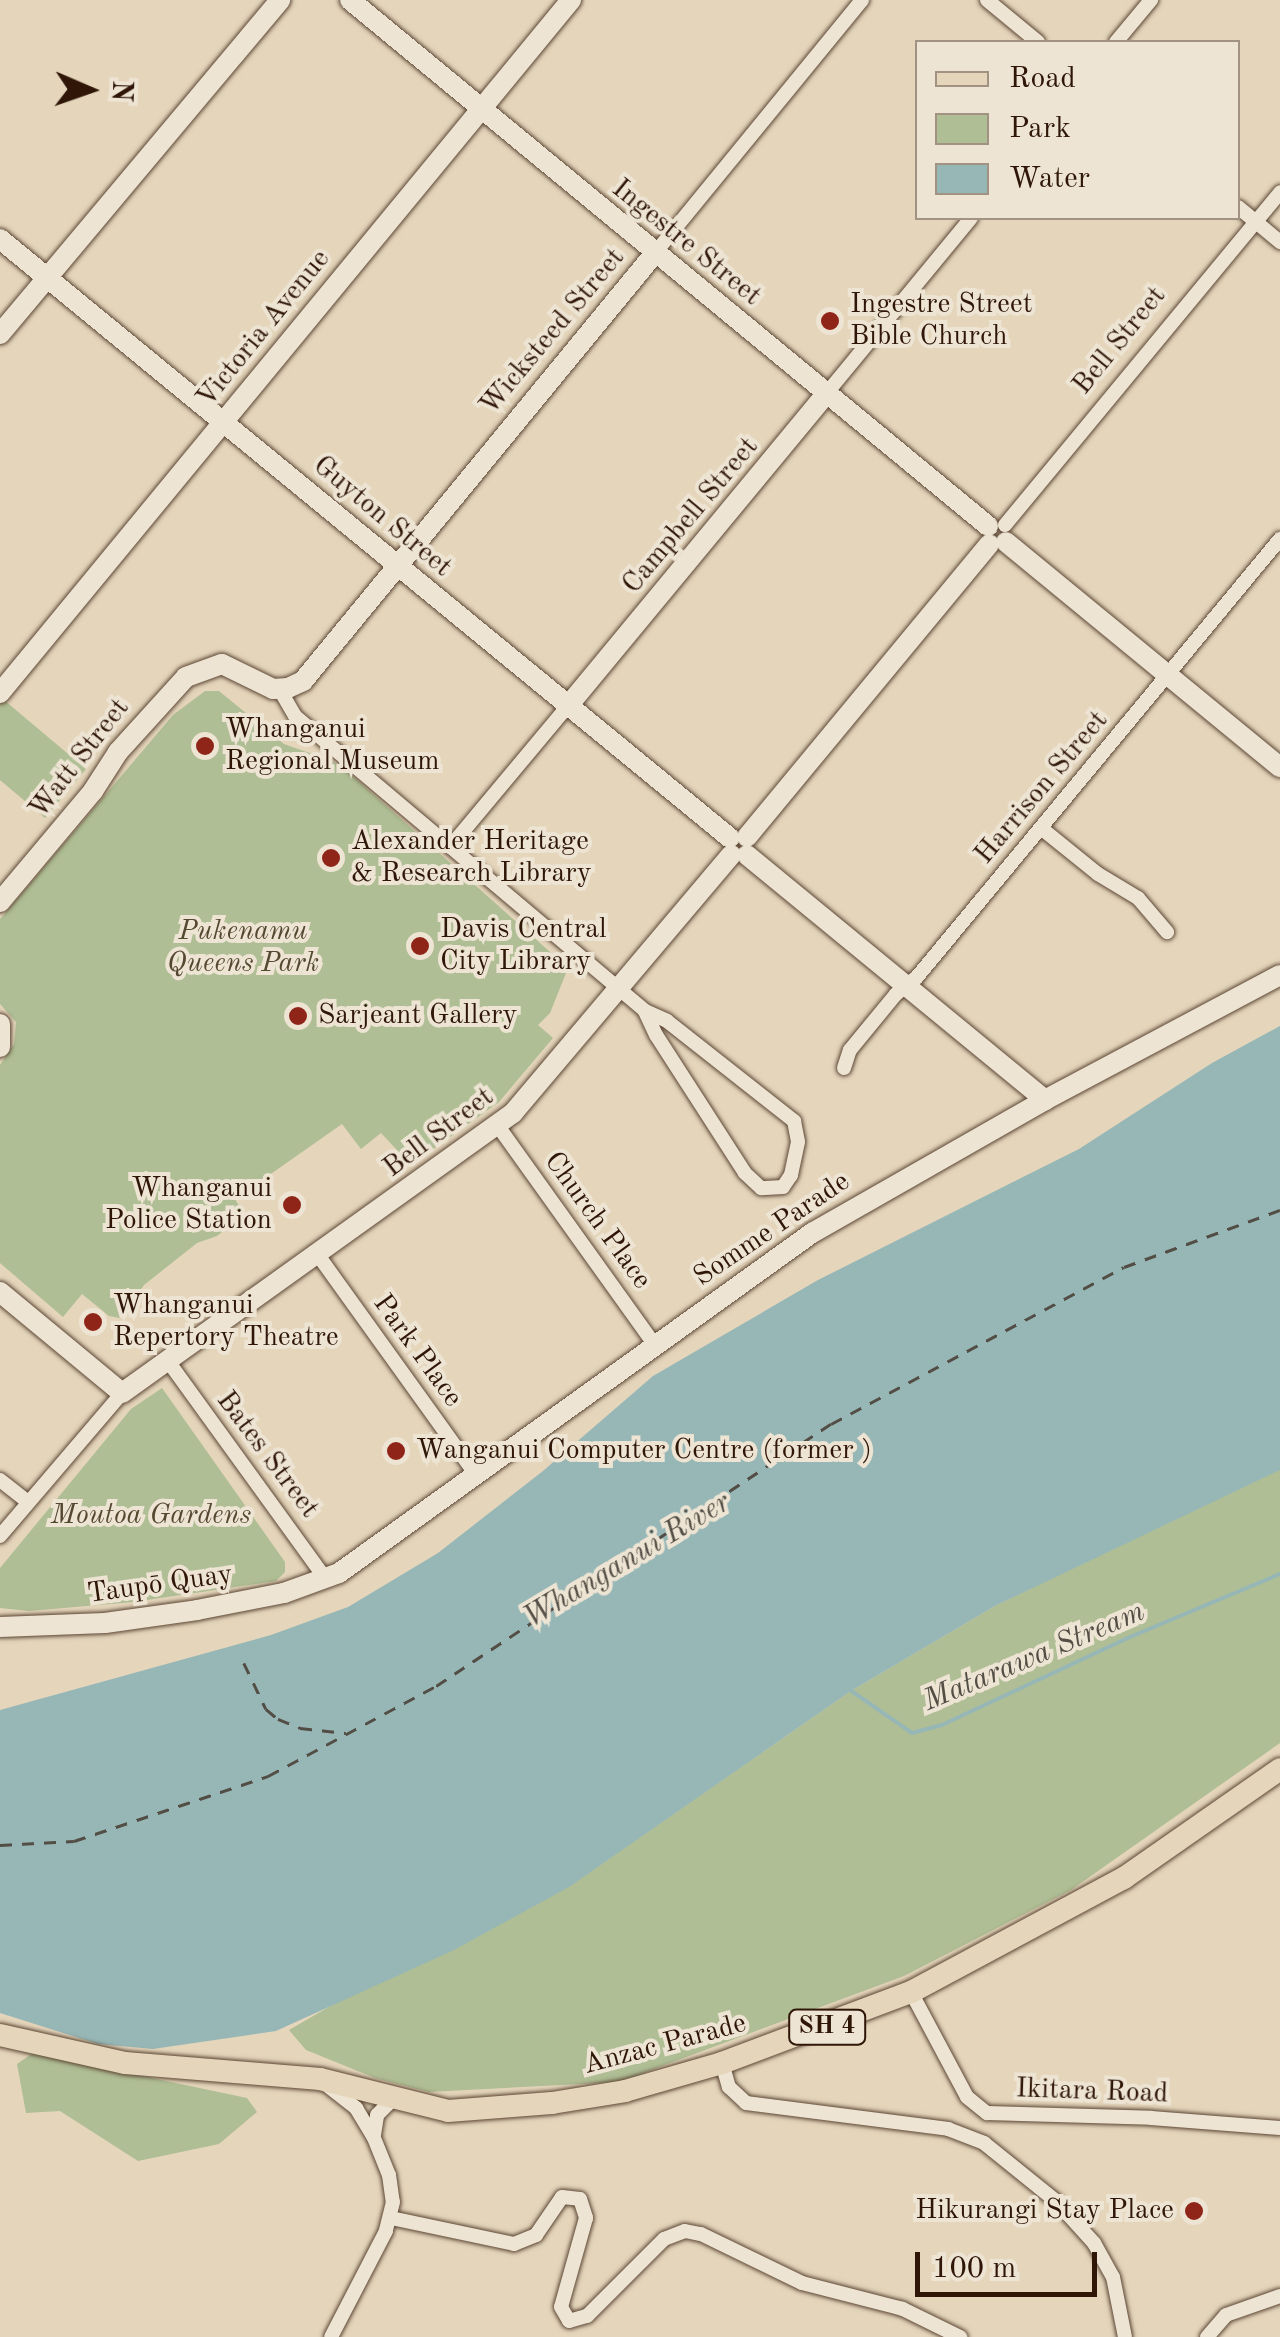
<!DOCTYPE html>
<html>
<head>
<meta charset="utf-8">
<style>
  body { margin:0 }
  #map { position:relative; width:1280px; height:2337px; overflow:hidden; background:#e4d5bb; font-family:"Old Standard TT",serif }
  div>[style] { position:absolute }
  .green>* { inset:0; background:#afbe94 }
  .water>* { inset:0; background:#97b7b7 }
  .stream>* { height:4px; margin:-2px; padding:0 2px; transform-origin:2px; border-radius:2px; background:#97b7b7 }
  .ferry>* { height:2.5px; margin-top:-1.25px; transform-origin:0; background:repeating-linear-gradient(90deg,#534e45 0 12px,transparent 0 22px) }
  .roads { filter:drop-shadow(0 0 2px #5c4634) drop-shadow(0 0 2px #5c4634) }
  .street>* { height:14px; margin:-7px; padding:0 7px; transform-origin:7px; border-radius:7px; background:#ede4d3 }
  .secondary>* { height:20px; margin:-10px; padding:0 10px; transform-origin:10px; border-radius:10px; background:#ede4d3 }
  .primary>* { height:22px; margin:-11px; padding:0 11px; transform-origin:11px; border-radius:11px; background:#e4d5bb }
  .dots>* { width:28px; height:28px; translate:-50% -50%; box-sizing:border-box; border:5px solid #ede4d3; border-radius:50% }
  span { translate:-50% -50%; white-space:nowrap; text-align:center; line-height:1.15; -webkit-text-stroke:8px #ede4d3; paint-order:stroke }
  .shield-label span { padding:2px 8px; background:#ede4d3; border:2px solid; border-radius:8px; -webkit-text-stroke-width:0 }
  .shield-label { font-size:25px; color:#2f1607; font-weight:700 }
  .street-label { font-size:28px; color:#2f1607 }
  .poi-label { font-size:28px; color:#2f1607 }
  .left { translate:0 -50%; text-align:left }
  .right { translate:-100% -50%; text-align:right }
  .park-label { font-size:28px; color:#554831; font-style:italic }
  .water-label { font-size:30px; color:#534e45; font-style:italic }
  .legend { position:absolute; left:915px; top:40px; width:325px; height:180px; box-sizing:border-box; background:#ede4d3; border:2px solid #a19281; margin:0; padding:12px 18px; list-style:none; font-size:30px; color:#2f1607 }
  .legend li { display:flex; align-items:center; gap:20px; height:50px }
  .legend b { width:50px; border:2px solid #a19281 }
  .north { position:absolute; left:40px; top:40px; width:100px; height:100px; -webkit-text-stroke:8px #ede4d3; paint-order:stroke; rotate:92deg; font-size:28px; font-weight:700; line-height:40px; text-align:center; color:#2f1607 }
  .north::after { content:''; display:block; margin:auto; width:35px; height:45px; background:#2f1607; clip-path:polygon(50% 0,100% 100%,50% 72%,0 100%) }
  .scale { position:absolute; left:915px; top:2252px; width:182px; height:45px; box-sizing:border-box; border:5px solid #2f1607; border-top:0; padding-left:12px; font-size:30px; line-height:35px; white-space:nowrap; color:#2f1607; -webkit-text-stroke:8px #ede4d3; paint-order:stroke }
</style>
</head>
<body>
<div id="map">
  <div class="green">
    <i style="clip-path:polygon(205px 691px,219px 691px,284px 744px,332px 761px,355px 778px,568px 968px,550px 1013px,538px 1025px,553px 1038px,499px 1102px,411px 1165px,381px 1133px,361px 1149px,342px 1124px,235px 1199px,244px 1214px,217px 1236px,197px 1243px,144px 1285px,120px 1318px,109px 1316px,82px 1294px,63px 1317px,0 1263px,0 1065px,14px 1044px,16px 1022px,0 1004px,0 919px,173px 715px)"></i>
    <i style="clip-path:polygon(4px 700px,86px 769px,45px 818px,0 780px,0 704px)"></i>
    <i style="clip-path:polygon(162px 1388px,285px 1562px,285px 1572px,276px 1581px,133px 1602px,29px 1611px,0 1608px,0 1568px,131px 1409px)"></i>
    <i style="clip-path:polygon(1280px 1448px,1280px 1743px,1071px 1890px,904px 1976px,619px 2082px,429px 2092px,375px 2078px,306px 2050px,289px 2030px,365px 1986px,584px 1876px,851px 1691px,995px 1606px,1054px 1577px)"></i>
    <i style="clip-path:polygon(33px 2053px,247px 2098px,257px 2112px,219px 2144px,138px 2161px,60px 2111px,26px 2113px,17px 2064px)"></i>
  </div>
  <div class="water">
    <i style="clip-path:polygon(1280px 1026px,1280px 1470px,995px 1606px,851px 1691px,569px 1887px,454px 1950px,276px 2031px,153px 2049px,98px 2044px,0 2013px,0 1710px,271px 1635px,348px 1607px,438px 1553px,543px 1471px,653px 1376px,818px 1280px,1079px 1149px,1212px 1063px)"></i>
  </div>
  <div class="stream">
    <i style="left:847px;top:1688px;width:79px;rotate:34.7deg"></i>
    <i style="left:912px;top:1733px;width:31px;rotate:-15deg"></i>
    <i style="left:942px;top:1725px;width:208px;rotate:-25.1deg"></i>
    <i style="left:1130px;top:1637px;width:163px;rotate:-22.8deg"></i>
  </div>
  <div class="ferry">
    <i style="left:244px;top:1663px;width:51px;rotate:64.4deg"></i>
    <i style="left:266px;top:1709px;width:16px;rotate:40deg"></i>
    <i style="left:278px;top:1719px;width:24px;rotate:22deg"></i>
    <i style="left:300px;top:1728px;width:46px;rotate:6.2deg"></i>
    <i style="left:0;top:1845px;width:74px;rotate:-3.1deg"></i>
    <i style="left:74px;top:1841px;width:205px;rotate:-18.5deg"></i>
    <i style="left:268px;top:1776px;width:191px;rotate:-28.2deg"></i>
    <i style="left:436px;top:1686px;width:474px;rotate:-33.6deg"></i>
    <i style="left:831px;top:1424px;width:332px;rotate:-28.2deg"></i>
    <i style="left:1124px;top:1267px;width:166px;rotate:-20.1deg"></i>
  </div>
  <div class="roads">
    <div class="street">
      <i style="left:987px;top:0;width:66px;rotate:39.5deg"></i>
      <i style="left:1116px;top:42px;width:55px;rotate:-50.2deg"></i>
      <i style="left:1238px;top:207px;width:55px;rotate:39.8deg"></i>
      <i style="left:655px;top:253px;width:327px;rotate:-50.7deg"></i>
      <i style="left:826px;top:394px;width:228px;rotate:-50.5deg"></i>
      <i style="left:1005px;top:525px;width:432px;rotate:-50.4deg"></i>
      <i style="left:280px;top:690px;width:30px;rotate:60deg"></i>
      <i style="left:295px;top:716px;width:458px;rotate:40.1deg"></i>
      <i style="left:1041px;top:828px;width:73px;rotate:38.9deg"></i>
      <i style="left:1098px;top:874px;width:47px;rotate:31deg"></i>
      <i style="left:1138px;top:898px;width:45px;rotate:49.5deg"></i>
      <i style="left:450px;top:847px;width:184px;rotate:-50.1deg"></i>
      <i style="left:645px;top:1011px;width:24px;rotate:24deg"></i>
      <i style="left:667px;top:1021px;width:162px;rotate:38.2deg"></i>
      <i style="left:794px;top:1121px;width:21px;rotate:79deg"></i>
      <i style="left:798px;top:1142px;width:34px;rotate:102deg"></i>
      <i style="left:791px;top:1175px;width:14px;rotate:124deg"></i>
      <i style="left:783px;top:1187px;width:22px;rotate:177deg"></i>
      <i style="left:761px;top:1188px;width:22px;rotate:-137deg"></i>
      <i style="left:745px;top:1173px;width:164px;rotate:-122.8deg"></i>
      <i style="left:656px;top:1035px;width:26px;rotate:-115deg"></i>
      <i style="left:844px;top:1068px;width:19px;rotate:-72deg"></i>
      <i style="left:850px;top:1050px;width:72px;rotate:-50.6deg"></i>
      <i style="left:896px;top:994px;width:27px;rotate:-39deg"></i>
      <i style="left:917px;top:977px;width:569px;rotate:-50.35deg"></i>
      <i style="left:498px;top:1126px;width:269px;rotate:54.4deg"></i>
      <i style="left:318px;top:1255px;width:271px;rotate:54.3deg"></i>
      <i style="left:168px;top:1361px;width:269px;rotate:54.1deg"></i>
      <i style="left:0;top:1480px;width:36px;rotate:38deg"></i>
      <i style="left:0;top:1536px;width:188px;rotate:-49.5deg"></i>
      <i style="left:911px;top:1992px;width:119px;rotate:61.9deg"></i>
      <i style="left:967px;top:2097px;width:26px;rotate:39deg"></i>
      <i style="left:987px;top:2113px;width:164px;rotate:1.7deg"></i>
      <i style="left:1151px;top:2118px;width:129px;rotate:4.4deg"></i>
      <i style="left:722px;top:2063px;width:25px;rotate:74deg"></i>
      <i style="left:729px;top:2087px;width:23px;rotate:43deg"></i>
      <i style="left:746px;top:2103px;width:204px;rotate:7.3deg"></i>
      <i style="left:948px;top:2129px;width:39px;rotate:21deg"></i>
      <i style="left:984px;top:2143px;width:92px;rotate:38.9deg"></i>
      <i style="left:1056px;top:2201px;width:57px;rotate:47.9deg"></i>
      <i style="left:1094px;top:2243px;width:39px;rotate:61deg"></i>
      <i style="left:1113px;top:2277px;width:61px;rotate:78.7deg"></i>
      <i style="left:328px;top:2086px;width:36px;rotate:38deg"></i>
      <i style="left:356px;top:2108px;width:35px;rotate:59deg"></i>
      <i style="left:374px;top:2138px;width:40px;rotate:68deg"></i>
      <i style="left:389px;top:2175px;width:27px;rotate:82deg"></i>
      <i style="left:393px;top:2202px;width:30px;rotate:104deg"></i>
      <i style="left:386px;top:2231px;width:119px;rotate:117.4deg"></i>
      <i style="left:374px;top:2135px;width:20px;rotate:-81deg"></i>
      <i style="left:377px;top:2115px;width:24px;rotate:-45deg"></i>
      <i style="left:391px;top:2218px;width:126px;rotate:11.9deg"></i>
      <i style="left:514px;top:2244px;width:24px;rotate:-22deg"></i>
      <i style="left:536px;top:2235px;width:46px;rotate:-55.6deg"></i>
      <i style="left:562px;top:2197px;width:18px;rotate:6deg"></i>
      <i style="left:580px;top:2199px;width:20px;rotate:72deg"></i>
      <i style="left:586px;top:2218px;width:92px;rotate:105.7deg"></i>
      <i style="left:561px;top:2307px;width:16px;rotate:60deg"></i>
      <i style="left:569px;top:2321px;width:19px;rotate:-16deg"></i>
      <i style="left:587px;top:2316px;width:109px;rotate:-45deg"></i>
      <i style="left:664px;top:2239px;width:22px;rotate:-21deg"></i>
      <i style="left:685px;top:2231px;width:16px;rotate:11deg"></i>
      <i style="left:701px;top:2234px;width:112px;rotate:25.9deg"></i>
      <i style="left:802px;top:2283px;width:104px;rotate:14.4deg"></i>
      <i style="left:903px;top:2309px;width:64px;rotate:26.2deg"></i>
      <i style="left:1207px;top:2337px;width:29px;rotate:-49deg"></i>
      <i style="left:1226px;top:2315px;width:57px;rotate:-19.4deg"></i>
    </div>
    <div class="secondary">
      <i style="left:350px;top:0;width:827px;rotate:39.5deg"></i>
      <i style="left:0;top:239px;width:944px;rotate:39.37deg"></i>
      <i style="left:0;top:334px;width:436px;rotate:-50deg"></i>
      <i style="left:1006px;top:542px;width:355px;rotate:39.4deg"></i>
      <i style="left:0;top:693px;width:898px;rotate:-50.51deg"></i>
      <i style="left:568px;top:706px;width:405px;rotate:-50.4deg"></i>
      <i style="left:747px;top:837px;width:380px;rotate:-50.4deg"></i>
      <i style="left:747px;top:855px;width:386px;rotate:39.4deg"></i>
      <i style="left:0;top:902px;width:145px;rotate:-50deg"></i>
      <i style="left:93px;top:791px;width:46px;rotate:-57.3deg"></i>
      <i style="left:118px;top:752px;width:101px;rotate:-47.8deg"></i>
      <i style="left:186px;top:677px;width:38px;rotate:-20deg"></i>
      <i style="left:222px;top:664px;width:57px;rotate:26.1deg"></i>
      <i style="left:273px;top:689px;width:15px;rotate:-4deg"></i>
      <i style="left:288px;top:688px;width:17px;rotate:-25deg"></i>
      <i style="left:303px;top:681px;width:554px;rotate:-50.57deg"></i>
      <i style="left:0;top:1024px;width:23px;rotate:90deg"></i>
      <i style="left:0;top:1292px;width:158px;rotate:39.6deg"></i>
      <i style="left:122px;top:1393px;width:481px;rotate:-35.6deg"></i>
      <i style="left:513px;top:1113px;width:338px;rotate:-49.8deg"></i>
      <i style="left:0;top:1627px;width:105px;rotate:-2.2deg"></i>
      <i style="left:105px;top:1623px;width:93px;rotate:-8deg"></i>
      <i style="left:197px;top:1610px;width:89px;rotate:-11.1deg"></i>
      <i style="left:284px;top:1593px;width:59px;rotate:-20deg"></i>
      <i style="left:339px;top:1573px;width:583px;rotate:-35.71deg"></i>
      <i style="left:812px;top:1233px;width:268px;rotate:-29.7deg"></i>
      <i style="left:1045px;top:1100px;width:266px;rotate:-28deg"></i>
    </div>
    <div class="primary">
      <i style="left:0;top:2035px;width:128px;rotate:12.6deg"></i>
      <i style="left:125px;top:2063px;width:196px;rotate:4.7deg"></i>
      <i style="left:320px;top:2079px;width:132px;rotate:14deg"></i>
      <i style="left:448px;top:2111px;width:104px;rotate:-4.4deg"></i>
      <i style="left:552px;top:2103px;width:74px;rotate:-9.3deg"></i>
      <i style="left:625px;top:2091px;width:101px;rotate:-16.1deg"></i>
      <i style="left:722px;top:2063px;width:202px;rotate:-20.6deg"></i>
      <i style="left:911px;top:1992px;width:242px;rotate:-28.2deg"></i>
      <i style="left:1124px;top:1878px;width:190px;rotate:-34.9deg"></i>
    </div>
  </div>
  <div class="dots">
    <i style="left:830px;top:321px;background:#8f2418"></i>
    <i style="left:205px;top:746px;background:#8f2418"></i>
    <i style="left:331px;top:858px;background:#8f2418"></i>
    <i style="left:420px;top:946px;background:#8f2418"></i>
    <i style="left:298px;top:1016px;background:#8f2418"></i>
    <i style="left:292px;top:1205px;background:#8f2418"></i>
    <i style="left:93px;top:1322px;background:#8f2418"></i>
    <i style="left:396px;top:1451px;background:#8f2418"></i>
    <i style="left:1194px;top:2211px;background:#8f2418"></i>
  </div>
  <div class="shield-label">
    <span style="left:827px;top:2027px">SH 4</span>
  </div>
  <div class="street-label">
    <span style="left:686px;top:243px;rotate:39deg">Ingestre Street</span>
    <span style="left:264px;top:329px;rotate:-51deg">Victoria Avenue</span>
    <span style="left:553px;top:332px;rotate:-50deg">Wicksteed Street</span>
    <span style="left:1120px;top:341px;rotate:-51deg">Bell Street</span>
    <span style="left:691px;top:516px;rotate:-50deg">Campbell Street</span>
    <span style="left:382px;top:517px;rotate:40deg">Guyton Street</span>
    <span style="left:80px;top:759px;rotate:-52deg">Watt Street</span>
    <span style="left:1042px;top:788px;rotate:-50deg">Harrison Street</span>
    <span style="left:439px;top:1133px;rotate:-37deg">Bell Street</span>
    <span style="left:597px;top:1221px;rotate:54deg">Church Place</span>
    <span style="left:772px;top:1230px;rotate:-34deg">Somme Parade</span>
    <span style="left:417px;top:1351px;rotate:54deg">Park Place</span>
    <span style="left:267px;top:1455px;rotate:53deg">Bates Street</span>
    <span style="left:160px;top:1585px;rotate:-8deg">Taupō Quay</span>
    <span style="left:665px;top:2045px;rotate:-15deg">Anzac Parade</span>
    <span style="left:1092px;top:2092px;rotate:2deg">Ikitara Road</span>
  </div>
  <div class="poi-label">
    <span class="left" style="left:850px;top:321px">Ingestre Street<br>Bible Church</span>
    <span class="left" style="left:225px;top:746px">Whanganui<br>Regional Museum</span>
    <span class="left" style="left:351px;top:858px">Alexander Heritage<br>&amp; Research Library</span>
    <span class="left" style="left:440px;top:946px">Davis Central<br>City Library</span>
    <span class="left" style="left:318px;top:1016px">Sarjeant Gallery</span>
    <span class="right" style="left:272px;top:1205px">Whanganui<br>Police Station</span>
    <span class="left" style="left:113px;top:1322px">Whanganui<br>Repertory Theatre</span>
    <span class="left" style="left:416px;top:1451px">Wanganui Computer Centre (former )</span>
    <span class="right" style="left:1174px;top:2211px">Hikurangi Stay Place</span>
  </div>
  <div class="park-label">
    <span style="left:243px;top:948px">Pukenamu<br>Queens Park</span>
    <span style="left:151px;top:1516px">Moutoa Gardens</span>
  </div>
  <div class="water-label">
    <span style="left:627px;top:1561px;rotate:-31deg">Whanganui River</span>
    <span style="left:1034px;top:1657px;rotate:-23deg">Matarawa Stream</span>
  </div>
  <ul class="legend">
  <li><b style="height:12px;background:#e4d5bb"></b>Road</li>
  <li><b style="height:28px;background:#afbe94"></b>Park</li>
  <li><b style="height:28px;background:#97b7b7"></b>Water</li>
  </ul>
  <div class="north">N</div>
  <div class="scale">100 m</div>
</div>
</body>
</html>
